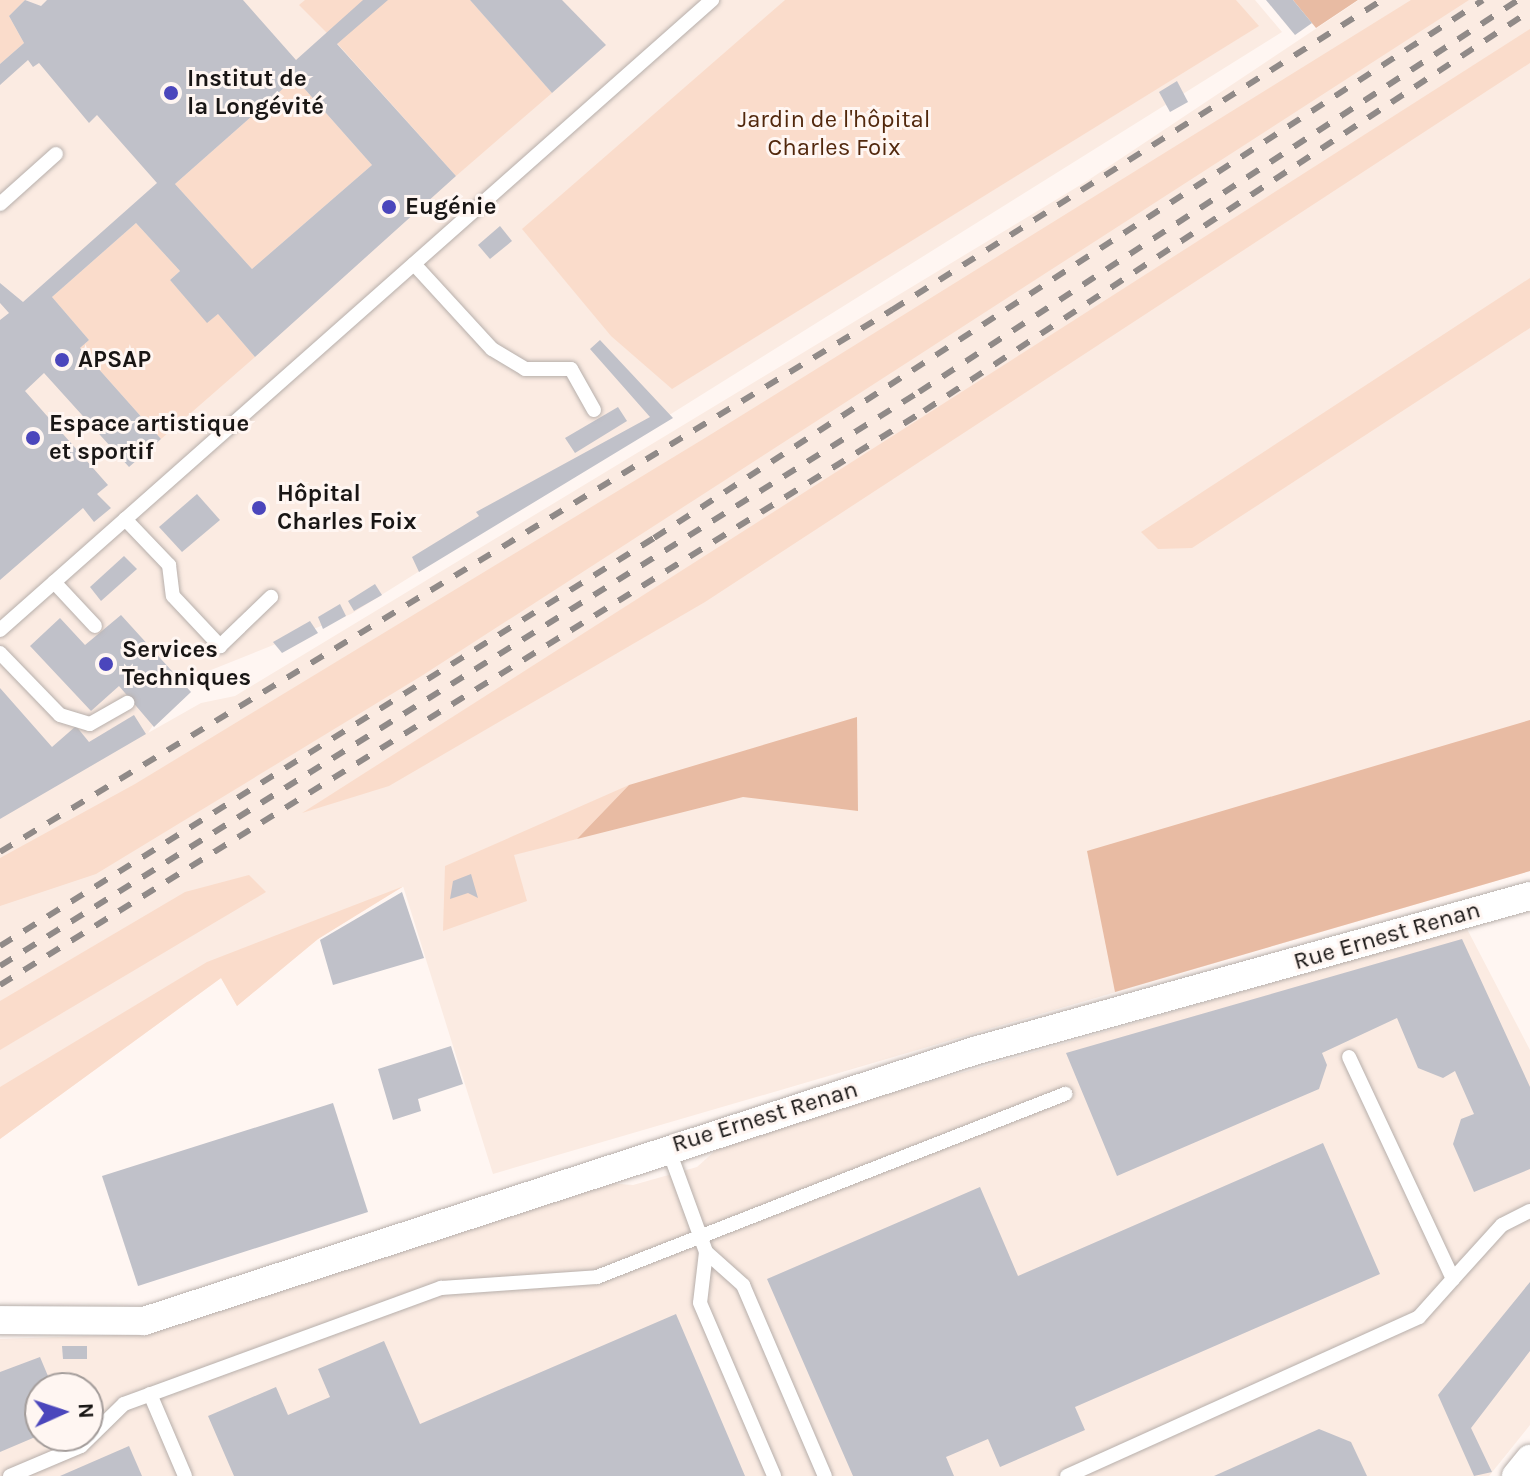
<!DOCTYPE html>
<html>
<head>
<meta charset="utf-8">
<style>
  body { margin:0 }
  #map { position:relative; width:1530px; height:1476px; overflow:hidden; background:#fff6f2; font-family:Karla,sans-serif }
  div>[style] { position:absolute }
  .built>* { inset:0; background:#fbebe2 }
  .green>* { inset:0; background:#fadccb }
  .forest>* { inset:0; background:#e8bba3 }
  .building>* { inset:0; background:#c0c1c9 }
  .roads { filter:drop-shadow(0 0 2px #b7afab) drop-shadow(0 0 2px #b7afab) }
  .lane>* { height:14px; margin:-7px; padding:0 7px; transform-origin:7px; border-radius:7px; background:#fff }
  .street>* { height:28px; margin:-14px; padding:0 14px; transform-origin:14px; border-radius:14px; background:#fff }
  .rail>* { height:6px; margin-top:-3px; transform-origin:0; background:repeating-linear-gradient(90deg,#908a88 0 14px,transparent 0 28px) }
  .dots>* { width:22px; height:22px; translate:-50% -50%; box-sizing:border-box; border:4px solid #fff6f2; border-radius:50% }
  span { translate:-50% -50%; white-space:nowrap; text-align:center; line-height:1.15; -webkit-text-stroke:6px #fff6f2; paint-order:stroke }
  .poi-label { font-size:24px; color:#191615; font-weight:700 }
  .left { translate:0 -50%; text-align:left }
  .park-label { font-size:24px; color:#52280d }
  .street-label { font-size:24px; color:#191615 }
  .north { position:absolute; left:24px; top:1372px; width:80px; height:80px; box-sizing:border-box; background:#fff6f2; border:2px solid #a39c9a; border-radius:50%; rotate:87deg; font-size:22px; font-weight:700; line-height:32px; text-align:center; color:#191615 }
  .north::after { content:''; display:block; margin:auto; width:28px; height:36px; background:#4b46bc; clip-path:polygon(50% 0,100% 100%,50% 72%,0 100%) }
</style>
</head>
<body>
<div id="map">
  <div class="built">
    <i style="clip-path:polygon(0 0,1255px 0,1282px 32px,351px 614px,181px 682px,148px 733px,201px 703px,235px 696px,1087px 181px,1359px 0,1530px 0,1530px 871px,493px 1174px,403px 886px,318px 939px,237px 1006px,221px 978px,0 1139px)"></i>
    <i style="clip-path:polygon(evenodd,1466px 927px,1530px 1050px,1530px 1425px,1489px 1476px,0 1476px,0 1339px,145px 1334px,608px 1183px,633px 1185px,697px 1167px,726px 1141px,1466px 927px,40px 1388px,88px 1388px,88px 1436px,40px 1436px,40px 1388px)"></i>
  </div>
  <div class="green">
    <i style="clip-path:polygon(0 0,25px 0,9px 16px,24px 43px,0 64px)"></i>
    <i style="clip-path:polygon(305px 0,364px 0,327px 33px,299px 5px)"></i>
    <i style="clip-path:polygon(387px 0,470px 0,552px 93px,456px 176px,336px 42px)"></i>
    <i style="clip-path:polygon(785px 0,1236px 0,1259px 26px,672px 389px,611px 336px,522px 229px)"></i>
    <i style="clip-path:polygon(1411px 0,1469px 0,423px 675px,96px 874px,0 906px,0 858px,135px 784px,705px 438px)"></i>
    <i style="clip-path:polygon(1530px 29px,1530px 63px,705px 602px,389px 786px,302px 813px)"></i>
    <i style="clip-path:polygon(295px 78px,372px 165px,252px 269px,175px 184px)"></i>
    <i style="clip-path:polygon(136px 223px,180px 271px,170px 280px,207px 322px,218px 314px,255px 357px,161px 439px,80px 348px,89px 340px,52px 297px)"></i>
    <i style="clip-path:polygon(1530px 278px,1530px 328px,1192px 548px,1158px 549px,1141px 532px)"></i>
    <i style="clip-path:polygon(629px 785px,577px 839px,514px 855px,527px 901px,443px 931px,445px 866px)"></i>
    <i style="clip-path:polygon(249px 875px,266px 892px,0 1050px,0 1001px,185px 892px)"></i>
    <i style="clip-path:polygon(404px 886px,318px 939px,237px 1006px,221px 978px,0 1139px,0 1087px,207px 962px)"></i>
  </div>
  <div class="forest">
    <i style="clip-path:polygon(1293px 0,1358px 0,1316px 28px)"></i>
    <i style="clip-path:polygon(857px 717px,858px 811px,743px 797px,577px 839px,629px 785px)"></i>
    <i style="clip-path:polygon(1530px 720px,1530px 871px,1115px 992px,1087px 851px)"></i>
  </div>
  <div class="building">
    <i style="clip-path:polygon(evenodd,25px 0,41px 6px,47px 0,243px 0,296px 60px,363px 0,388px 0,337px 44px,456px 176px,255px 357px,218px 314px,207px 323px,170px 280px,180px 271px,136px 223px,52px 297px,89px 340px,80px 348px,161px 439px,129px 467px,44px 373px,25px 391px,108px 485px,97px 494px,111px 508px,94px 522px,83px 508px,0 580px,0 320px,9px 313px,0 303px,0 283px,23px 302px,157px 183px,97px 115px,89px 123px,39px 63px,33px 67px,28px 60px,0 85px,0 64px,24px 43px,9px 16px,25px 0,295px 78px,372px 165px,252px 269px,175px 184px,295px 78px)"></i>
    <i style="clip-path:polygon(470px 0,562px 0,606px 45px,552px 93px)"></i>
    <i style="clip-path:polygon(1266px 0,1293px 0,1312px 23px,1295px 35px)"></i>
    <i style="clip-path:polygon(1177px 81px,1188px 102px,1170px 112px,1159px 92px)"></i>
    <i style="clip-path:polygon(500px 226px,512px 241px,490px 259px,478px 245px)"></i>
    <i style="clip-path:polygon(600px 340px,673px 418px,419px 572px,412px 557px,479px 516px,476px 512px,650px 417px,590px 349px)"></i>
    <i style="clip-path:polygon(618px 407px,627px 421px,575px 453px,565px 438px)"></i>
    <i style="clip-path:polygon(197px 494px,220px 520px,182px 552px,159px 527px)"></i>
    <i style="clip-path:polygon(124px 556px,137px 569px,101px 601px,90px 587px)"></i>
    <i style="clip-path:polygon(375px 584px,382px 595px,354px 611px,348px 601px)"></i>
    <i style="clip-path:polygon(340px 604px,346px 616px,323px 629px,318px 617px)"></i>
    <i style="clip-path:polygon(121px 615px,191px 692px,154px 727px,119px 686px,91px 711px,30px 646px,60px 618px,85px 645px)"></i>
    <i style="clip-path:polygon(310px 621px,318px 633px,282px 653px,273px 642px)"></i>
    <i style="clip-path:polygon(0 688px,52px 747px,76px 726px,89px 742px,134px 715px,146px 734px,0 819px)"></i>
    <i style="clip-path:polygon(471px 874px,478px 898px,468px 893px,450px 899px,453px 881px)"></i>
    <i style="clip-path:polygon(402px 892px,424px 958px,333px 985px,320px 940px)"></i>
    <i style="clip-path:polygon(1462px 939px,1530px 1087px,1530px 1169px,1474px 1192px,1453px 1144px,1461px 1119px,1474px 1114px,1455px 1071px,1443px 1078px,1418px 1068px,1397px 1018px,1322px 1053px,1327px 1065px,1319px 1089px,1117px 1176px,1066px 1053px)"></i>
    <i style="clip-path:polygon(451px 1046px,463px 1084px,418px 1099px,421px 1111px,393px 1120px,378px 1069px)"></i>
    <i style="clip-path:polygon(333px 1103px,368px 1212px,138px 1286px,102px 1176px)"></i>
    <i style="clip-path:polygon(1323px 1143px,1380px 1274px,1075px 1407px,1085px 1430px,1000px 1467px,988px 1439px,946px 1457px,954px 1476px,853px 1476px,767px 1279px,980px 1187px,1018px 1276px)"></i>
    <i style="clip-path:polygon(1530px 1282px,1530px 1351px,1471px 1428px,1492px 1472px,1474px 1476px,1438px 1395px)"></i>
    <i style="clip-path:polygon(676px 1314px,745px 1476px,234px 1476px,208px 1416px,276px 1387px,288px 1415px,330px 1397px,318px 1369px,384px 1341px,420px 1424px)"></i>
    <i style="clip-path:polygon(62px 1346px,87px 1346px,87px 1359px,63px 1359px)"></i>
    <i style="clip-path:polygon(40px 1357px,53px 1388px,40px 1388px,40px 1435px,0 1452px,0 1372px)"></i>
    <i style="clip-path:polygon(1319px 1429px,1351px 1442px,1367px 1476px,1214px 1476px)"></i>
    <i style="clip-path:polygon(129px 1446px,142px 1476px,60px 1476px)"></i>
  </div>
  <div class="roads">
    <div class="lane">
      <i style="left:0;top:204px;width:75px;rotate:-41.8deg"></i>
      <i style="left:414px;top:264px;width:115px;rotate:47.5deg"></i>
      <i style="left:492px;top:349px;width:39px;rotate:31deg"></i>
      <i style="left:525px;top:369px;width:46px"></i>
      <i style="left:571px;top:369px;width:47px;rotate:60.7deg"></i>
      <i style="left:125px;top:519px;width:64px;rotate:46.3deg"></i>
      <i style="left:169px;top:565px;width:31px;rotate:83deg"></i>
      <i style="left:173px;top:596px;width:69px;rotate:46.8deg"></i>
      <i style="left:220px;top:646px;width:71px;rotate:-43.9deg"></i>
      <i style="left:54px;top:582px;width:60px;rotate:47deg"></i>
      <i style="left:0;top:630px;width:951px;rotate:-41.5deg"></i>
      <i style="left:0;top:653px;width:86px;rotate:45.9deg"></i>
      <i style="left:60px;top:715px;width:31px;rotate:17deg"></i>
      <i style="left:90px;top:724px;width:43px;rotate:-29.6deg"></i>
      <i style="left:668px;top:1148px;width:111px;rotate:69.9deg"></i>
      <i style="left:706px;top:1252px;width:50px;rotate:41.7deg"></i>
      <i style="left:743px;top:1285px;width:208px;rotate:66.8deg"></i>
      <i style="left:706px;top:1252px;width:51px;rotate:96.7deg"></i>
      <i style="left:700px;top:1303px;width:188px;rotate:66.8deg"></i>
      <i style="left:1453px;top:1279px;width:73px;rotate:-47.8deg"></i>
      <i style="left:1502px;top:1225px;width:31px;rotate:-27deg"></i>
      <i style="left:150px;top:1394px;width:89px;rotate:66.9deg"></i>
      <i style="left:10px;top:1476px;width:77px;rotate:-22.9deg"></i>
      <i style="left:81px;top:1446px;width:60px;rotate:-44.3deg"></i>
      <i style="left:124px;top:1404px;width:338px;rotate:-20.1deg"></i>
      <i style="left:441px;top:1288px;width:156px;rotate:-4deg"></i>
      <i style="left:597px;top:1277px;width:503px;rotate:-21.36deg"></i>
      <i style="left:1067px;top:1476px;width:386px;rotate:-24.3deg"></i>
      <i style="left:1419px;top:1317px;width:51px;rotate:-48.2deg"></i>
      <i style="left:1453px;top:1279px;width:245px;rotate:-115.1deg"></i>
    </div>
    <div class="street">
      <i style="left:0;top:1320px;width:144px;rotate:0.4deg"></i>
      <i style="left:144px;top:1321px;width:873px;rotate:-18.02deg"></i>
      <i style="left:974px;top:1051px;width:577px;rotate:-15.58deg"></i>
      <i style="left:1516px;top:1476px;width:22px;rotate:-51deg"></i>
    </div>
  </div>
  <div class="rail">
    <i style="left:0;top:852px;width:1044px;rotate:-31.28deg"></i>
    <i style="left:892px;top:310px;width:580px;rotate:-32.32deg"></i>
    <i style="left:0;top:946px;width:771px;rotate:-31.96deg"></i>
    <i style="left:654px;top:538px;width:988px;rotate:-32.98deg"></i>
    <i style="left:0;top:966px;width:1084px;rotate:-31.99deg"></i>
    <i style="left:919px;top:392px;width:716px;rotate:-33.2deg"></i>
    <i style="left:0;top:985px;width:1088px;rotate:-31.85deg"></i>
    <i style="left:924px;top:411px;width:726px;rotate:-33.43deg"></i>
  </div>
  <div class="dots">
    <i style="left:171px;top:93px;background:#4b46bc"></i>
    <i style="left:389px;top:207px;background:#4b46bc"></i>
    <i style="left:62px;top:360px;background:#4b46bc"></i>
    <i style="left:33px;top:438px;background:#4b46bc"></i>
    <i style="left:259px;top:508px;background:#4b46bc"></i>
    <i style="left:106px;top:664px;background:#4b46bc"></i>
  </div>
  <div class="poi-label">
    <span class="left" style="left:187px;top:93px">Institut de<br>la Longévité</span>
    <span class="left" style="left:405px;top:207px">Eugénie</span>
    <span class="left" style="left:78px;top:360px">APSAP</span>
    <span class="left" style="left:49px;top:438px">Espace artistique<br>et sportif</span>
    <span class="left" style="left:277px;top:508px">Hôpital<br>Charles Foix</span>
    <span class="left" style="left:122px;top:664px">Services<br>Techniques</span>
  </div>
  <div class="park-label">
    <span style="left:834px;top:134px">Jardin de l'hôpital<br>Charles Foix</span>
  </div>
  <div class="street-label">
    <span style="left:1387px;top:936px;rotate:-16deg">Rue Ernest Renan</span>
    <span style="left:765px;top:1117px;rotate:-17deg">Rue Ernest Renan</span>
  </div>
  <div class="north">N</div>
</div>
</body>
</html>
